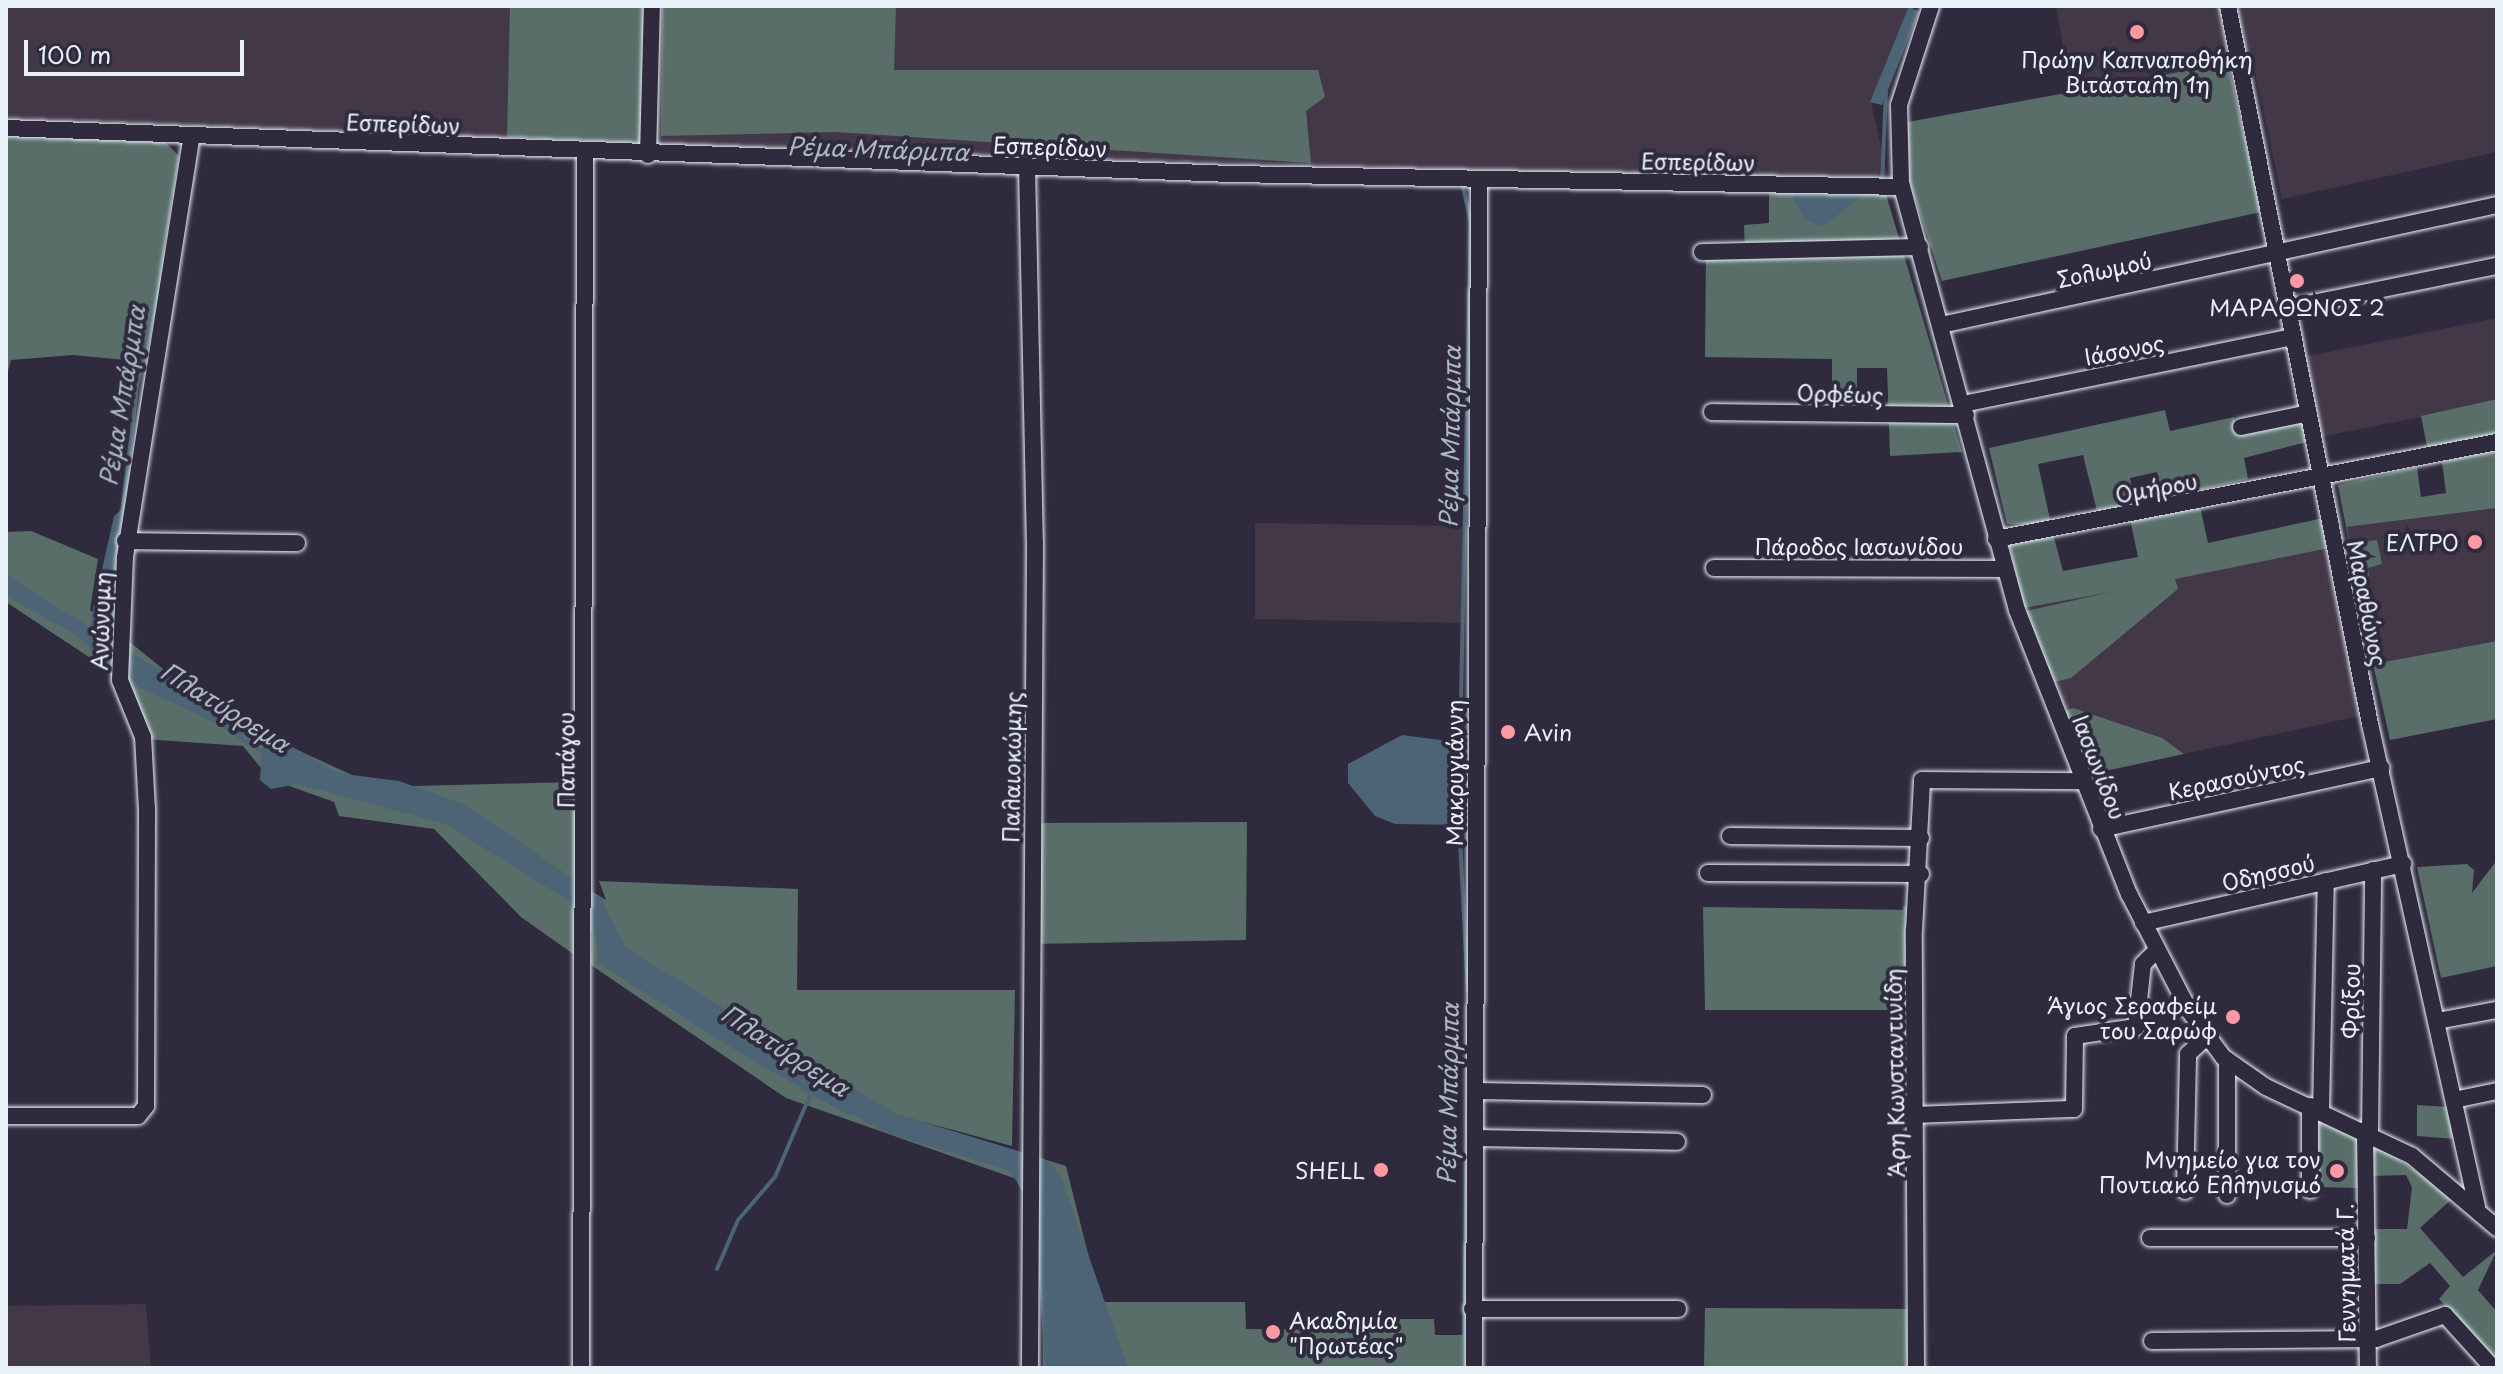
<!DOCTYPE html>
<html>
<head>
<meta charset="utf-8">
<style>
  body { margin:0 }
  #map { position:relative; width:2503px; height:1374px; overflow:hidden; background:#2f2a3d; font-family:"Playpen Sans",sans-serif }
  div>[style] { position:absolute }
  .built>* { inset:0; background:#423848 }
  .green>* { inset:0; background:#596e68 }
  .water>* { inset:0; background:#4c6475 }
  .stream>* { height:4px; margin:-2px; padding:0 2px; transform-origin:2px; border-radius:2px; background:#4c6475 }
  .roads { filter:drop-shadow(0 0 2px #e8f1f8) drop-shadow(0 0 2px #e8f1f8) }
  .minor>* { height:16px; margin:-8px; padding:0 8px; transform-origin:8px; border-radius:8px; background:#2f2a3d }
  .dots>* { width:22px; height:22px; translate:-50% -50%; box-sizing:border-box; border:4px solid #2f2a3d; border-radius:50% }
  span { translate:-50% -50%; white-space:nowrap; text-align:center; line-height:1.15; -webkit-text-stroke:8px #2f2a3d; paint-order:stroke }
  .poi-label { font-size:22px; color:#e8f1f8 }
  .right { translate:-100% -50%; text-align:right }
  .left { translate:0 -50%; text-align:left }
  .street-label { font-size:22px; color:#e8f1f8 }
  .water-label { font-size:24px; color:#aab9c4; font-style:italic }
  .frame { position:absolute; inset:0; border:8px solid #e8f1f8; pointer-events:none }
  .scale { position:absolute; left:24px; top:40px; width:220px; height:36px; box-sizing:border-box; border:4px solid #e8f1f8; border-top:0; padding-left:10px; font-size:24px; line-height:28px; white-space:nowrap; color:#e8f1f8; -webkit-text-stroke:6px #2f2a3d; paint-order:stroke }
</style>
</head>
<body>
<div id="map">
  <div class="built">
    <i style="clip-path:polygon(6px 6px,1913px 6px,1872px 106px,1889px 182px,708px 147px,6px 117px)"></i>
    <i style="clip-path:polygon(2056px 6px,2497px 6px,2497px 152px,2282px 199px,2253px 61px,2071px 91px)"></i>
    <i style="clip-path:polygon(2497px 318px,2497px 402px,2315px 438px,2298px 358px)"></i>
    <i style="clip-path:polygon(2497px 508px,2497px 641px,2373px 664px,2347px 527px)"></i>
    <i style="clip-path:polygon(1255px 523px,1462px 526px,1462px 623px,1255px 619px)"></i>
    <i style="clip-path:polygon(2334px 547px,2369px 714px,2091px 774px,2024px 608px)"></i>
    <i style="clip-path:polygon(146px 1304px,151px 1368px,6px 1368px,6px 1306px)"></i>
  </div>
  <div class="green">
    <i style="clip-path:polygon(510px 6px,644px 6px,642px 143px,507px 137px)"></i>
    <i style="clip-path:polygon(662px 6px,896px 6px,894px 70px,1318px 70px,1325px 97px,1306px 111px,1311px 163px,835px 132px,661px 136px)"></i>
    <i style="clip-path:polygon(2228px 63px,2261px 212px,1942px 281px,1909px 180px,1908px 122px)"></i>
    <i style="clip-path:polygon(6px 136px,165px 142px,179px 156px,146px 362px,73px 355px,11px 360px,6px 378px)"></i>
    <i style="clip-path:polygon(1769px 193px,1886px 194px,1962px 452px,1890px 456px,1887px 368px,1857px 368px,1857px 416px,1832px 415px,1832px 359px,1705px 357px,1706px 251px,1745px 252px,1744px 225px,1769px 223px)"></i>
    <i style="clip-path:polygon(2497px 399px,2497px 436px,2428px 451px,2421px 416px)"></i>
    <i style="clip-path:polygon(2165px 410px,2170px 431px,2234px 417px,2237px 430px,2306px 417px,2311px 441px,2244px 458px,2248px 479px,2163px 498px,2157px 472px,2130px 478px,2136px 504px,2097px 511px,2083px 455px,2038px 464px,2051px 524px,2007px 524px,1989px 448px)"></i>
    <i style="clip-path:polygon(2495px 450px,2497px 508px,2347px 527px,2350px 544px,2377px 540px,2382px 564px,2368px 568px,2370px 581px,2356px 579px,2338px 485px,2417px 467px,2421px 497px,2446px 493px,2442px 462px)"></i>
    <i style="clip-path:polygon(2200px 506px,2208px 543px,2328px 517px,2334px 547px,2175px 579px,2178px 589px,2071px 678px,2054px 682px,2026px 611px,2111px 592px,2024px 608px,2008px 540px,2053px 534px,2063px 571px,2138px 557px,2130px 519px)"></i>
    <i style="clip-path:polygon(31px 531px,98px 559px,90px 610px,219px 714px,378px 787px,572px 782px,581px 884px,576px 956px,521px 917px,434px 829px,339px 816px,334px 802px,270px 779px,243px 746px,144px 739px,107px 669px,6px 602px,6px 532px)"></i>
    <i style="clip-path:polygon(2497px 641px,2497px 719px,2390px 740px,2373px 664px)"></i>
    <i style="clip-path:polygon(2073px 708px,2162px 738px,2184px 754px,2091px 774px,2065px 711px)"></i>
    <i style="clip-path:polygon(1247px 822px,1246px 940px,1035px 944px,1035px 823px)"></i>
    <i style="clip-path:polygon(2497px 860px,2497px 966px,2441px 978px,2417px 867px,2467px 864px,2474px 870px,2472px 893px)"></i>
    <i style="clip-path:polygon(599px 881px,798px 889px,797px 990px,1015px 990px,1012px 1146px,909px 1118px,1066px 1166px,1100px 1302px,1245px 1302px,1246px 1329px,1367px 1330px,1368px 1319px,1434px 1319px,1435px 1335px,1466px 1335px,1465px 1368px,1043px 1368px,1042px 1188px,786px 1098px,591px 965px,593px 892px,606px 900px)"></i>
    <i style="clip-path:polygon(1703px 907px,1914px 910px,1914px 1010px,1705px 1010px)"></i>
    <i style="clip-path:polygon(2417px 1105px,2449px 1107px,2456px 1139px,2417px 1136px)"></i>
    <i style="clip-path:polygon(2315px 1117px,2362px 1137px,2361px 1188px,2315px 1187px)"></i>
    <i style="clip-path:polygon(2372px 1142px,2454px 1197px,2420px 1228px,2463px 1277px,2497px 1250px,2478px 1290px,2497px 1312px,2497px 1362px,2439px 1299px,2450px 1286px,2430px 1263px,2400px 1284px,2373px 1284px,2373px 1229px,2407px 1229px,2412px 1187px,2406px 1175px,2372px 1176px)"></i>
    <i style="clip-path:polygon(1705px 1308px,1914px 1309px,1913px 1368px,1704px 1368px)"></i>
  </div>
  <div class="water">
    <i style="clip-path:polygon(1909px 6px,1919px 12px,1882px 105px,1870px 102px)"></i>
    <i style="clip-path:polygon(1797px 180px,1872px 189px,1822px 227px,1804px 219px,1793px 196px)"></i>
    <i style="clip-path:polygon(123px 508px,118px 645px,337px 773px,399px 781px,466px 805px,601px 898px,625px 947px,894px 1113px,1044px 1159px,1060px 1174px,1128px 1368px,1045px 1368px,1035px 1212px,1010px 1171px,885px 1132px,756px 1063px,598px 963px,596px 939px,569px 901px,445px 824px,298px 784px,271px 789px,260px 780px,262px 744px,129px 683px,73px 633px,6px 596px,6px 575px,89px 627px,114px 516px)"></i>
    <i style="clip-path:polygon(1402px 735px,1463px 743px,1463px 825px,1395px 824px,1375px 816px,1348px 783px,1348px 764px)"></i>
  </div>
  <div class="stream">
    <i style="left:6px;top:137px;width:50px;rotate:1.1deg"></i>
    <i style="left:1882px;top:184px;width:95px;rotate:-87.6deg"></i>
    <i style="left:119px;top:540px;width:154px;rotate:-83.3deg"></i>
    <i style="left:137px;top:387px;width:138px;rotate:-77.9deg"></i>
    <i style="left:222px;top:725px;width:50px;rotate:33.7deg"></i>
    <i style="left:1460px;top:745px;width:523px;rotate:-88.8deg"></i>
    <i style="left:1471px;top:222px;width:40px;rotate:-103deg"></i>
    <i style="left:1459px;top:822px;width:169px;rotate:87deg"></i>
    <i style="left:1905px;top:908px;width:186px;rotate:89.4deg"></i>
    <i style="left:801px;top:1087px;width:55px;rotate:28deg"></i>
    <i style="left:717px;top:1269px;width:53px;rotate:-66.8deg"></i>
    <i style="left:738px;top:1220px;width:57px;rotate:-49.3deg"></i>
    <i style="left:775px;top:1177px;width:91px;rotate:-66.8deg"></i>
    <i style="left:1464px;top:1368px;width:344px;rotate:-89.3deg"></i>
  </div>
  <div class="roads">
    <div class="minor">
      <i style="left:1931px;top:6px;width:104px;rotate:107.9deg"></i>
      <i style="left:1899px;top:105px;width:78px;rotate:88.5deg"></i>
      <i style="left:1901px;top:183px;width:442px;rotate:74.8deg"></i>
      <i style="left:2017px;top:610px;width:305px;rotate:68.5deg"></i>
      <i style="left:2129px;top:894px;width:133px;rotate:62.7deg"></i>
      <i style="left:2190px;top:1012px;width:56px;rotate:53.7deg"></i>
      <i style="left:2223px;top:1057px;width:52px;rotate:34.9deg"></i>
      <i style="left:2266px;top:1087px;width:161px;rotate:25.3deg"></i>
      <i style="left:2412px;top:1156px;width:111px;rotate:40.3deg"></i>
      <i style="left:2228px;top:6px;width:732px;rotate:78.81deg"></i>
      <i style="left:2370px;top:724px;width:495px;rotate:77.5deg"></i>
      <i style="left:6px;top:128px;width:1229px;rotate:2.15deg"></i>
      <i style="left:1234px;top:174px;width:668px;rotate:1.11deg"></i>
      <i style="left:648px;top:155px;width:149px;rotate:-88.5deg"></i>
      <i style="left:1027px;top:167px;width:376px;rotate:88.8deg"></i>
      <i style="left:1035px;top:543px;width:825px;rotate:90.35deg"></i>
      <i style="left:1702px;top:252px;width:218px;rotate:-1.3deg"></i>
      <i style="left:2288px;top:308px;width:213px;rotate:-11.4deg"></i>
      <i style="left:1941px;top:325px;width:569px;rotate:-12.18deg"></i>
      <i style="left:1963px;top:404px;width:337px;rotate:-11.5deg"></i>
      <i style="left:1712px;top:412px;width:254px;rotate:0.7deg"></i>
      <i style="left:2241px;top:427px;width:69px;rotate:-11.6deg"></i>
      <i style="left:1996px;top:539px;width:510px;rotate:-10.96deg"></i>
      <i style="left:125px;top:541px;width:172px;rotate:0.7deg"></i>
      <i style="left:1714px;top:568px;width:290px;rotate:0.2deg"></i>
      <i style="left:2101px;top:829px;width:287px;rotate:-12.3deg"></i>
      <i style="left:1730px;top:836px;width:191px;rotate:0.6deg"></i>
      <i style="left:1708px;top:873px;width:213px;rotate:0.3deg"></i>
      <i style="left:2143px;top:923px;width:267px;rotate:-12.8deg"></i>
      <i style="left:2437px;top:1021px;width:61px;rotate:-10.4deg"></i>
      <i style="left:2227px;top:1060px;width:135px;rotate:90deg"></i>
      <i style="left:1476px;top:1091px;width:227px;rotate:1deg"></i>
      <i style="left:2454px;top:1100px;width:44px;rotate:-11.8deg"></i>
      <i style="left:2310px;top:1106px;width:84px;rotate:90deg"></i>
      <i style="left:2321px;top:1111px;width:230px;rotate:-88.8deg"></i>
      <i style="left:1915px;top:1115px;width:159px;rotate:-2.2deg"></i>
      <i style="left:2074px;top:1109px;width:73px;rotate:-89.2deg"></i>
      <i style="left:2075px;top:1036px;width:62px;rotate:-8.4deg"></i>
      <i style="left:2136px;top:1027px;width:63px;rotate:-83.7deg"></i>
      <i style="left:2143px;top:964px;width:20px;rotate:-45deg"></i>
      <i style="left:6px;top:1116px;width:132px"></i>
      <i style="left:138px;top:1116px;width:13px;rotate:-51deg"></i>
      <i style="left:146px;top:1106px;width:296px;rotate:-89.8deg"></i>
      <i style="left:147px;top:810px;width:73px;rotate:-93.1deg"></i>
      <i style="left:143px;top:737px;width:61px;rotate:-112deg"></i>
      <i style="left:120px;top:680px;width:123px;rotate:-87.7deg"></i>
      <i style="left:125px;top:557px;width:426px;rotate:-81deg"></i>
      <i style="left:2365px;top:1130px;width:238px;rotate:89.3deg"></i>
      <i style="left:2370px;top:1132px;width:262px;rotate:-89.3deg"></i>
      <i style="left:1476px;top:1138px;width:201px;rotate:1.1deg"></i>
      <i style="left:2185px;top:1191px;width:137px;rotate:-88.7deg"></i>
      <i style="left:2188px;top:1054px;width:23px;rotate:-43deg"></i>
      <i style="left:2150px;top:1238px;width:217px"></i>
      <i style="left:1472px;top:1309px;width:206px"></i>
      <i style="left:2152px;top:1341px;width:224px;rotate:-0.5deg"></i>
      <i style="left:2376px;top:1339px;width:73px;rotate:-19.2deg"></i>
      <i style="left:2445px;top:1315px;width:72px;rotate:47.8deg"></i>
      <i style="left:581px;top:1368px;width:1216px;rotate:-89.81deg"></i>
      <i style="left:1474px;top:1368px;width:1189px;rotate:-89.76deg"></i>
      <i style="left:1916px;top:1368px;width:438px;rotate:-90.3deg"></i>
      <i style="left:1914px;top:930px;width:150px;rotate:-86.9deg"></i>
      <i style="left:1922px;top:780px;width:160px;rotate:0.4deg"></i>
    </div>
  </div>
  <div class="dots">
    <i style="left:2137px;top:32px;background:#ff9aa2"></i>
    <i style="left:2297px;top:281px;background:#ff9aa2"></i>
    <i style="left:2475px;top:542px;background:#ff9aa2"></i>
    <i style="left:1508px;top:732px;background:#ff9aa2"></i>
    <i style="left:2233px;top:1017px;background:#ff9aa2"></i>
    <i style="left:1381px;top:1170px;background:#ff9aa2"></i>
    <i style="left:2337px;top:1171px;background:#ff9aa2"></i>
    <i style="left:1273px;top:1332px;background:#ff9aa2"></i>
  </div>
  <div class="poi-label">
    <span style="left:2137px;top:71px">Πρώην Καπναποθήκη<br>Βιτάσταλη 1η</span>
    <span style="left:2297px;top:307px">ΜΑΡΑΘΩΝΟΣ 2</span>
    <span class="right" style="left:2459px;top:542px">ΕΛΤΡΟ</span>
    <span class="left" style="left:1524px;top:732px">Avin</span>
    <span class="right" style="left:2217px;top:1017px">Άγιος Σεραφείμ<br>του Σαρώφ</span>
    <span class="right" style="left:2321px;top:1171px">Μνημείο για τον<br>Ποντιακό Ελληνισμό</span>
    <span class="right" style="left:1365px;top:1170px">SHELL</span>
    <span class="left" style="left:1289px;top:1332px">Ακαδημία<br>"Πρωτέας"</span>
  </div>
  <div class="street-label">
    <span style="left:403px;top:123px;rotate:2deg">Εσπερίδων</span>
    <span style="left:1050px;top:146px;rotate:2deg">Εσπερίδων</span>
    <span style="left:1698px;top:161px;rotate:1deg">Εσπερίδων</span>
    <span style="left:2104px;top:269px;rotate:-12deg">Σολωμού</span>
    <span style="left:2124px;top:349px;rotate:-11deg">Ιάσονος</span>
    <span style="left:1840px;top:393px;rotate:2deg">Ορφέως</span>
    <span style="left:2156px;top:487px;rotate:-10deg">Ομήρου</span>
    <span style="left:1859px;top:546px">Πάροδος Ιασωνίδου</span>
    <span style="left:2368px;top:603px;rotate:79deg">Μαραθώνος</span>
    <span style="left:100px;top:621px;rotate:-88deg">Ανώνυμη</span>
    <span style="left:565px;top:760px;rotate:-90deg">Παπάγου</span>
    <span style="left:1011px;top:767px;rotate:-89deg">Παλαιοκώμης</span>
    <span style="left:2100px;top:767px;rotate:69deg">Ιασωνίδου</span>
    <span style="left:1454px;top:773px;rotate:-90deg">Μακρυγιάννη</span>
    <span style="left:2236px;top:777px;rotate:-12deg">Κερασούντος</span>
    <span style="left:2268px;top:872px;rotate:-13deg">Οδησσού</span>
    <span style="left:2350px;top:1001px;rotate:-89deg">Φρίξου</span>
    <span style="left:1894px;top:1073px;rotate:-91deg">Άρη Κωνσταντινίδη</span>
    <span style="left:2345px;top:1273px;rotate:-91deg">Γεννηματά Γ.</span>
  </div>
  <div class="water-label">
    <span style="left:878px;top:149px;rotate:2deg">Ρέμα Μπάρμπα</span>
    <span style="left:122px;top:396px;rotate:-81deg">Ρέμα Μπάρμπα</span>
    <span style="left:1450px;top:437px;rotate:-89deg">Ρέμα Μπάρμπα</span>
    <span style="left:225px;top:707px;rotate:32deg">Πλατύρρεμα</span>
    <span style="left:785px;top:1050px;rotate:33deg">Πλατύρρεμα</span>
    <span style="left:1448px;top:1094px;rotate:-89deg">Ρέμα Μπάρμπα</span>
  </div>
  <div class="frame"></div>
  <div class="scale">100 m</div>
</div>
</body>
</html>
